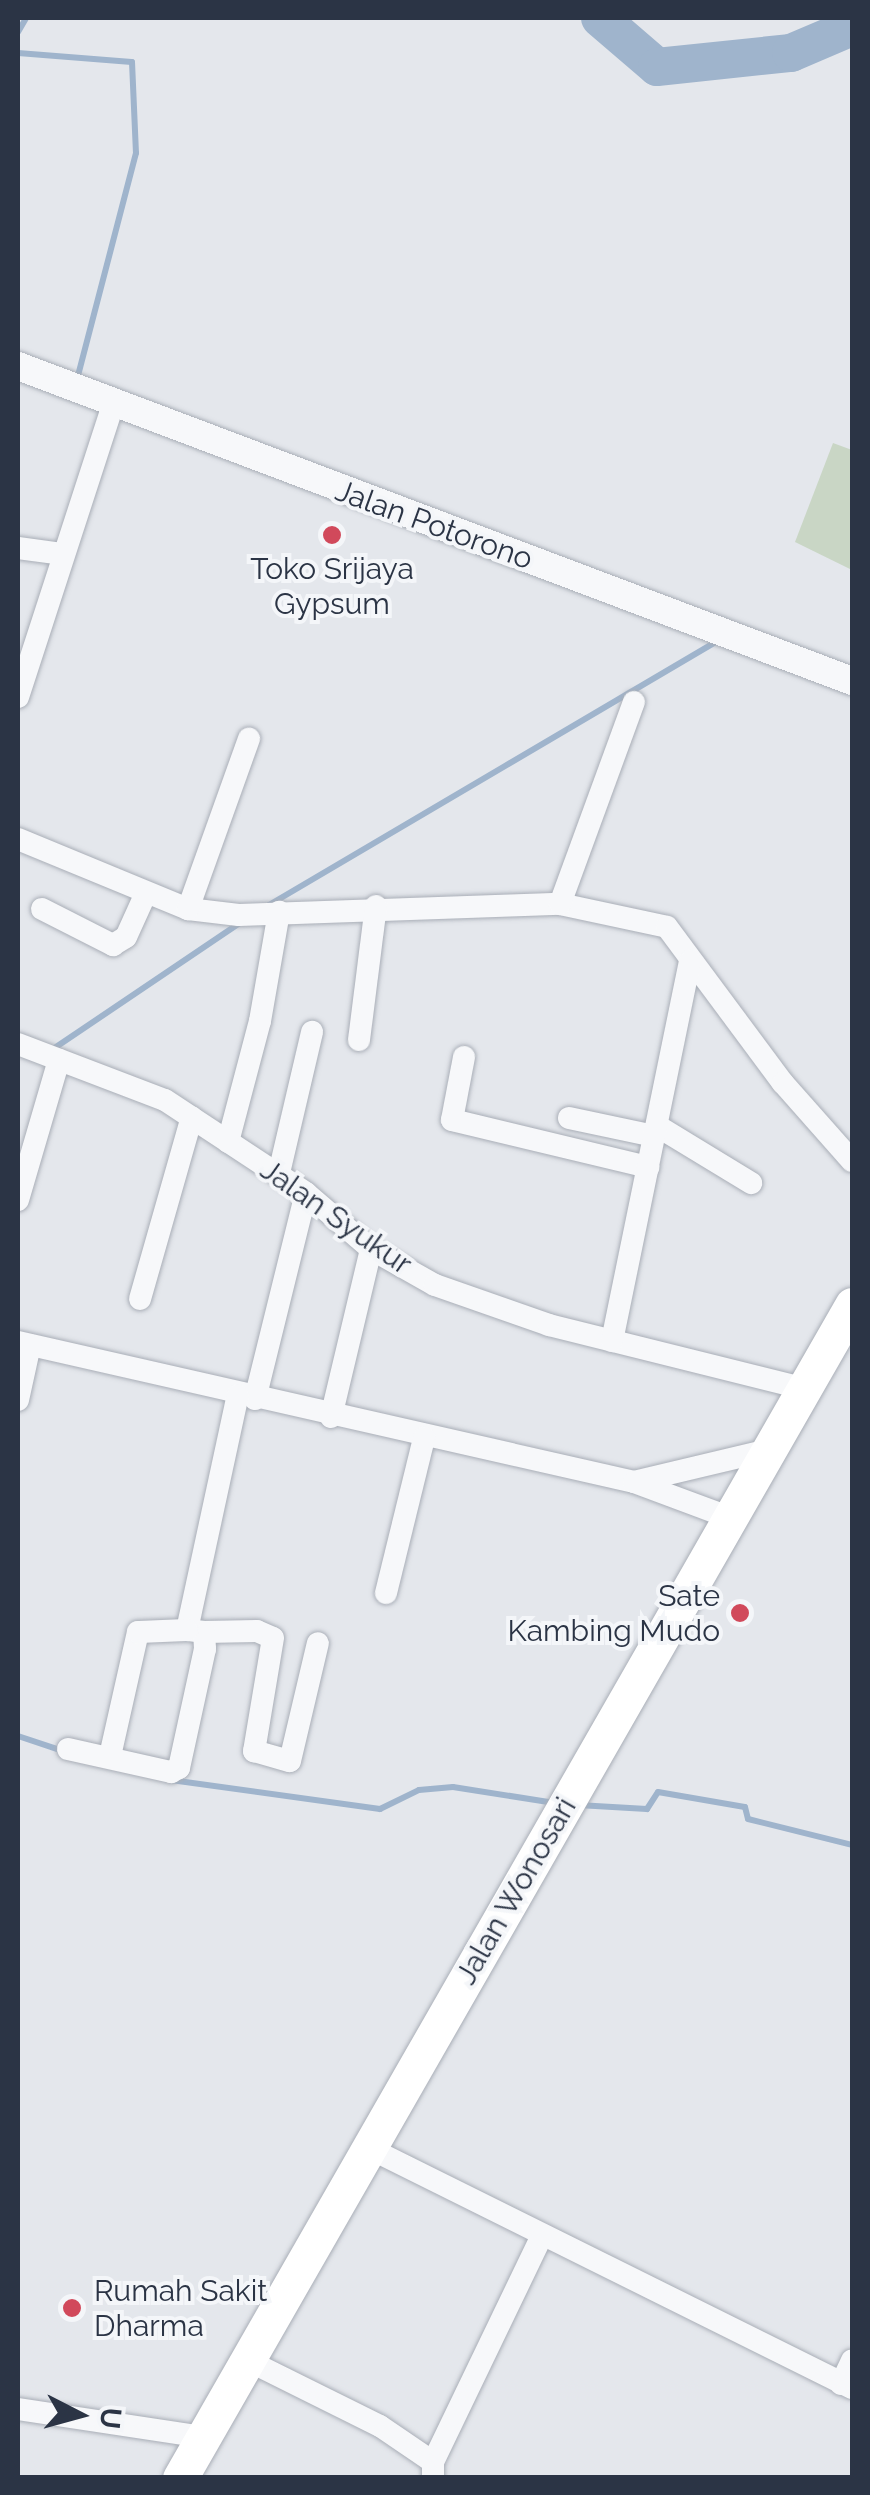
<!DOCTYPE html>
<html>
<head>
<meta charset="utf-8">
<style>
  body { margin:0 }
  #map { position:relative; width:870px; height:2495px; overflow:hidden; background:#e4e7ec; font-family:Raleway,sans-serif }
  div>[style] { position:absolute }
  .green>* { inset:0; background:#c9d6c5 }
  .stream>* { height:6px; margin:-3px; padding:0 3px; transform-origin:3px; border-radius:3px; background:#9fb4cc }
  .river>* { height:38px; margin:-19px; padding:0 19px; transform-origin:19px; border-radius:19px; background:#9fb4cc }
  .roads { filter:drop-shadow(0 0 2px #a9aeb7) drop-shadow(0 0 2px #a9aeb7) }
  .minor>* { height:22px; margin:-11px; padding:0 11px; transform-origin:11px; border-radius:11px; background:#f7f8fa }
  .tertiary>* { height:28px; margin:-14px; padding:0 14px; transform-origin:14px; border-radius:14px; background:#f7f8fa }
  .trunk>* { height:35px; margin:-17.5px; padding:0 17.5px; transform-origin:17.5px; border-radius:17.5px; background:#fff }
  .dots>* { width:28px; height:28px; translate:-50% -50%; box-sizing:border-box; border:5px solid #f4f6f9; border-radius:50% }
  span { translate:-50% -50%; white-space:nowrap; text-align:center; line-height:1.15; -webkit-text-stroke:8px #f4f6f9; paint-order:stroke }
  .street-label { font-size:30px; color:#2b3445 }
  .poi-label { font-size:30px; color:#2b3445 }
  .right { translate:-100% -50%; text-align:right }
  .left { translate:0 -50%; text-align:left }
  .frame { position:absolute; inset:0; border:20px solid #2b3445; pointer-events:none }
  .north { position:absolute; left:30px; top:2365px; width:100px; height:100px; -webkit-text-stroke:8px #f4f6f9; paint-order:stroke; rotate:96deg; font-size:28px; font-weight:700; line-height:40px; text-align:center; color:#2b3445 }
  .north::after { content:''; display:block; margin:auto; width:35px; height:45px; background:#2b3445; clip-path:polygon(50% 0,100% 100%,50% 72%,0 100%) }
</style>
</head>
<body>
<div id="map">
  <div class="green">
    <i style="clip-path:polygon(833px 443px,852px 450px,852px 570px,795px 542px)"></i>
  </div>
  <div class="stream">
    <i style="left:18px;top:32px;width:16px;rotate:-60deg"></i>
    <i style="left:18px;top:53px;width:114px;rotate:4.5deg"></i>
    <i style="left:132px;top:62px;width:91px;rotate:87.5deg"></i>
    <i style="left:136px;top:153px;width:230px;rotate:104.6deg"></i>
    <i style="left:269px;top:905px;width:522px;rotate:-30.49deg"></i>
    <i style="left:53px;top:1049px;width:227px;rotate:-34deg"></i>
    <i style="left:18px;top:1736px;width:47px;rotate:18.4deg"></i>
    <i style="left:171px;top:1780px;width:211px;rotate:7.9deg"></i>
    <i style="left:380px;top:1809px;width:43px;rotate:-26deg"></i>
    <i style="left:419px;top:1790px;width:34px;rotate:-5deg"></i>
    <i style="left:453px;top:1787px;width:103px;rotate:8.9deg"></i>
    <i style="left:578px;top:1805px;width:69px;rotate:3.3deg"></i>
    <i style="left:647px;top:1809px;width:20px;rotate:-57deg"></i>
    <i style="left:658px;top:1792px;width:88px;rotate:9.8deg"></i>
    <i style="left:745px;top:1807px;width:12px;rotate:76deg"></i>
    <i style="left:748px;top:1819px;width:107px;rotate:14deg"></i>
  </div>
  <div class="river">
    <i style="left:600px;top:18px;width:75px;rotate:40.7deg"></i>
    <i style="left:657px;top:67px;width:135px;rotate:-6deg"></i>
    <i style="left:791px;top:53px;width:66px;rotate:-23.1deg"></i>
  </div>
  <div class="roads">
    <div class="minor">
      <i style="left:18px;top:548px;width:44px;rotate:7.8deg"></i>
      <i style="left:18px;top:697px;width:308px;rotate:-72deg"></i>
      <i style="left:18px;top:839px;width:184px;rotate:22.4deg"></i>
      <i style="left:188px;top:909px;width:51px;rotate:6.7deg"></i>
      <i style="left:239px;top:915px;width:321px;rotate:-2deg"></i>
      <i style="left:560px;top:904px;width:109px;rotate:12.1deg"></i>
      <i style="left:667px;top:927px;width:194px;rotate:53.4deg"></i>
      <i style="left:783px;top:1083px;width:104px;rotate:48.5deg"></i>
      <i style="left:560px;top:904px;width:215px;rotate:-69.9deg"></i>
      <i style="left:42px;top:909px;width:80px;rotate:26.9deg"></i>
      <i style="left:113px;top:945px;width:15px;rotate:-32deg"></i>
      <i style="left:126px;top:937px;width:48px;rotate:-65.6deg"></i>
      <i style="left:188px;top:909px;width:181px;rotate:-70.3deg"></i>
      <i style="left:359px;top:1040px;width:135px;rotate:-82.8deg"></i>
      <i style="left:18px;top:1044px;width:157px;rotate:20.9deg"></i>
      <i style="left:165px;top:1100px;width:169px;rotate:33.4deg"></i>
      <i style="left:306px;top:1193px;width:86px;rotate:40.7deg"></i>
      <i style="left:371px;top:1249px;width:73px;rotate:29.4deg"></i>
      <i style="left:435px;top:1285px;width:121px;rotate:19.3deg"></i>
      <i style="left:549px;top:1325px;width:264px;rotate:14deg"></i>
      <i style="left:464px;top:1057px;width:64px;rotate:100.8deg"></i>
      <i style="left:452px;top:1120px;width:202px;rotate:13.5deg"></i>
      <i style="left:569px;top:1118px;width:87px;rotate:12deg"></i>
      <i style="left:659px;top:1127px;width:108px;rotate:31.3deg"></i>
      <i style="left:228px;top:1142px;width:125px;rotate:-75.2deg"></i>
      <i style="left:260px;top:1021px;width:111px;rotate:-80.1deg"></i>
      <i style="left:279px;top:1173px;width:145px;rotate:-76.8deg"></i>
      <i style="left:18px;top:1200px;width:146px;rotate:-73.7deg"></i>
      <i style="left:140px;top:1299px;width:189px;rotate:-74.1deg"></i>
      <i style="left:612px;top:1341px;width:388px;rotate:-78.4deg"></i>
      <i style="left:18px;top:1342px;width:632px;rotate:12.8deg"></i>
      <i style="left:634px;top:1482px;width:103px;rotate:20.4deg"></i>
      <i style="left:255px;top:1399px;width:212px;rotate:-76.1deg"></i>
      <i style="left:18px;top:1400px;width:56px;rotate:-77.7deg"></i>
      <i style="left:331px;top:1417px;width:173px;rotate:-76.6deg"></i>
      <i style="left:634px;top:1482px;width:134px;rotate:-13.4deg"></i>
      <i style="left:386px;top:1593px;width:160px;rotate:-76.2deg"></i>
      <i style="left:204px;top:1632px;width:53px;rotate:-1.1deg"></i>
      <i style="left:257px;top:1631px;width:17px;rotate:24deg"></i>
      <i style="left:273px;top:1638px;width:115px;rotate:99.5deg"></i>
      <i style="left:254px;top:1751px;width:37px;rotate:16deg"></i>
      <i style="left:290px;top:1761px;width:121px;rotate:-76.7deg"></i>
      <i style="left:68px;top:1749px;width:106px;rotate:12.6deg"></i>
      <i style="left:171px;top:1772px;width:9px;rotate:-27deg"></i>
      <i style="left:179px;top:1768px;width:122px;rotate:-77.7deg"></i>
      <i style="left:205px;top:1649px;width:17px;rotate:-93deg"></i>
      <i style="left:204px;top:1632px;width:17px;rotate:-173deg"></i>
      <i style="left:187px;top:1630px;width:240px;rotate:-77.8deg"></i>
      <i style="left:110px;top:1756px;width:127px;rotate:-77.3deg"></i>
      <i style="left:138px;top:1632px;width:49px;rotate:-2.3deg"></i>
      <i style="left:369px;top:2148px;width:539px;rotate:26.42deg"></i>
      <i style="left:247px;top:2360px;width:148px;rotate:26.4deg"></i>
      <i style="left:380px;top:2426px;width:64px;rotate:34.2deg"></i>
      <i style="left:841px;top:2384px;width:26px;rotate:-65deg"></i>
      <i style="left:18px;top:2409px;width:187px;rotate:8.6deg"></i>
      <i style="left:433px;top:2478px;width:16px;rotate:-90deg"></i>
      <i style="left:433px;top:2462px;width:251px;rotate:-64.3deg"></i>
    </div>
    <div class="tertiary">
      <i style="left:18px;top:366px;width:892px;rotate:20.69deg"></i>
    </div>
    <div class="trunk">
      <i style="left:180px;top:2478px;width:1352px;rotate:-60.19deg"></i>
    </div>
  </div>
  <div class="dots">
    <i style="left:332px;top:535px;background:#d1495b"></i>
    <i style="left:740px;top:1613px;background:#d1495b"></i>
    <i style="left:72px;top:2308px;background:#d1495b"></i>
  </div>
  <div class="street-label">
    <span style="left:434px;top:525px;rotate:20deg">Jalan Potorono</span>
    <span style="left:336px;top:1217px;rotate:35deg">Jalan Syukur</span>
    <span style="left:516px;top:1891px;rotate:-60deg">Jalan Wonosari</span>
  </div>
  <div class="poi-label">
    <span style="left:332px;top:586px">Toko Srijaya<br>Gypsum</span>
    <span class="right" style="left:720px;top:1613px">Sate<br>Kambing Mudo</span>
    <span class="left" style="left:94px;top:2308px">Rumah Sakit<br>Dharma</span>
  </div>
  <div class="frame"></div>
  <div class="north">U</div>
</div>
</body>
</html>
